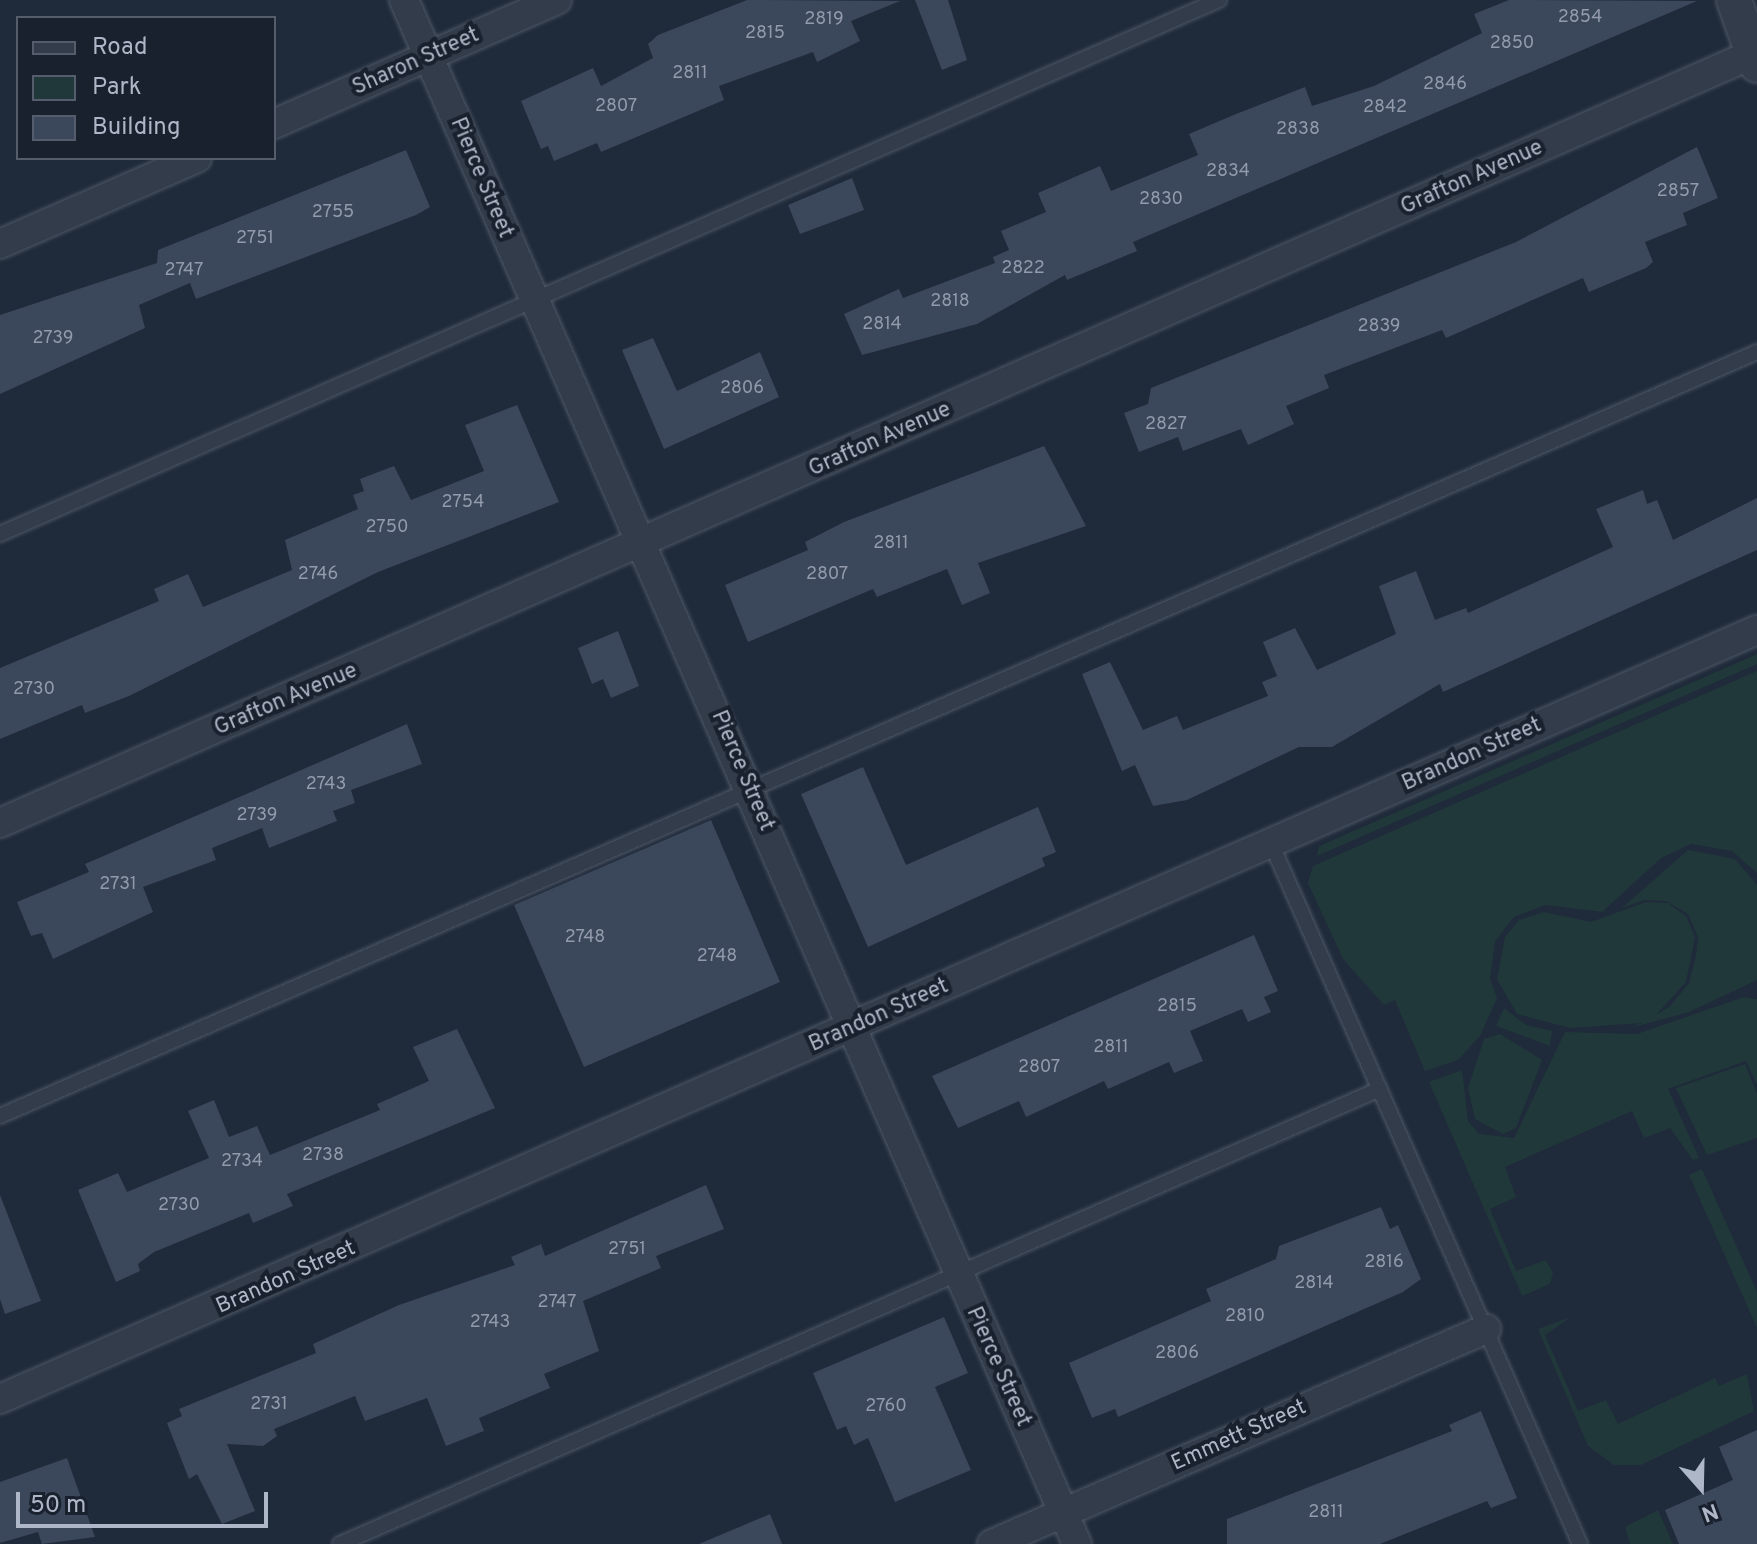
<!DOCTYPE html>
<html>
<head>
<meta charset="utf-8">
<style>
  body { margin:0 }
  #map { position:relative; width:1757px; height:1544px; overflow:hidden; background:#1f2a3a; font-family:Overpass,sans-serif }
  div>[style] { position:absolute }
  .green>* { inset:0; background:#21383b }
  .building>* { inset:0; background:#3b485b }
  .roads { filter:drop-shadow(0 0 2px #4e5765) drop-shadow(0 0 2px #4e5765) }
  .service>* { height:14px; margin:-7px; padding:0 7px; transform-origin:7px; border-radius:7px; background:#333c4a }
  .minor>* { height:28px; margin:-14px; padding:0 14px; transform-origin:14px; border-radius:14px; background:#333c4a }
  .tertiary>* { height:34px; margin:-17px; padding:0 17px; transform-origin:17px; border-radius:17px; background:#333c4a }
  span { translate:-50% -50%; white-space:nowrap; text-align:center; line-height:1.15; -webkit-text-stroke:8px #19212f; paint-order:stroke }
  .number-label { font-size:18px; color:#919bac }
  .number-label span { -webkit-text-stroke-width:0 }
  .street-label { font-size:22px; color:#aeb7c7 }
  .legend { position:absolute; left:16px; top:16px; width:260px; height:144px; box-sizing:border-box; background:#19212f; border:2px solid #555d6c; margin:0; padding:10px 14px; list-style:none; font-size:24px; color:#aeb7c7 }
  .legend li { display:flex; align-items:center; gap:16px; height:40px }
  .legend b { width:40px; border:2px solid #555d6c }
  .north { position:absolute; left:1661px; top:1448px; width:80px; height:80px; -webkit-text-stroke:6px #19212f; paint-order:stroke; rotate:160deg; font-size:22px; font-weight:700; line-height:32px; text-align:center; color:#aeb7c7 }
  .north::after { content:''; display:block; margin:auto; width:28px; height:36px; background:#aeb7c7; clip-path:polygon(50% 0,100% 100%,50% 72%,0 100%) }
  .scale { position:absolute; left:16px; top:1492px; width:252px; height:36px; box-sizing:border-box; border:4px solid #aeb7c7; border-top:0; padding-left:10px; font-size:24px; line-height:28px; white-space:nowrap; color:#aeb7c7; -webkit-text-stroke:6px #19212f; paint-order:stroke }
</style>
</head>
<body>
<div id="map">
  <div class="green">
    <i style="clip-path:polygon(1757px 654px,1757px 664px,1317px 856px,1319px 846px)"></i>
    <i style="clip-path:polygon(1757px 671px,1757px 873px,1732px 851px,1691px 844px,1661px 858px,1602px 912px,1545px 905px,1514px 917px,1495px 941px,1490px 979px,1497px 998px,1480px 1036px,1458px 1060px,1425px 1071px,1395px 1000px,1384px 1005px,1343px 959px,1308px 883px,1313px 866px)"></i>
    <i style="clip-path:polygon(1688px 850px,1735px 859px,1757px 885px,1757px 980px,1689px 1012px,1626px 1029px,1642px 1023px,1570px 1028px,1517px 1014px,1497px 979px,1505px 937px,1519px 920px,1544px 912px,1591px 922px,1646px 902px,1668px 903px,1686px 916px,1695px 937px,1686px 982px,1656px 1015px,1670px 1006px,1689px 983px,1696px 956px,1698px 937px,1688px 914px,1666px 901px,1644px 900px,1622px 908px)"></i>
    <i style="clip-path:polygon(1744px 997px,1757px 999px,1757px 1085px,1746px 1061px,1668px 1089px,1699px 1158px,1693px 1160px,1670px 1128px,1644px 1138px,1632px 1111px,1505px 1167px,1516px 1197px,1490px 1209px,1516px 1271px,1546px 1260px,1553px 1273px,1550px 1284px,1522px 1296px,1429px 1082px,1462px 1070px,1468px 1121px,1479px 1134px,1514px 1138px,1565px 1032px,1637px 1034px)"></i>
    <i style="clip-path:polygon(1504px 1008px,1526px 1025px,1552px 1031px,1550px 1046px,1496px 1026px)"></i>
    <i style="clip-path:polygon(1500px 1034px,1542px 1060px,1516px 1128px,1503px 1134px,1475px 1119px,1468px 1088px,1484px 1039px)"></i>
    <i style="clip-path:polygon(1745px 1064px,1757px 1093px,1757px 1138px,1707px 1155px,1676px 1088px)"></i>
    <i style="clip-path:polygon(1702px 1169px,1757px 1292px,1757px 1328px,1689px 1175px)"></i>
    <i style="clip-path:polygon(1571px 1317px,1545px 1335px,1578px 1411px,1606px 1400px,1618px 1424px,1715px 1378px,1719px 1386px,1747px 1374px,1754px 1411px,1641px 1465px,1614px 1465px,1588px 1446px,1538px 1329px)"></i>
    <i style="clip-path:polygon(1658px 1510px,1673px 1544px,1630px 1544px,1625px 1527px)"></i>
  </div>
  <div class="building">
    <i style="clip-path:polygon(747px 0,900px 1px,851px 21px,860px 41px,817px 62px,813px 52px,719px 86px,724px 100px,601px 152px,597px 143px,554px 161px,548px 146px,541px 149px,521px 101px,593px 68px,601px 86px,653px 58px,648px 44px,658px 35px)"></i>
    <i style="clip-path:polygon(915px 0,948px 0,967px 60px,942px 70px)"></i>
    <i style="clip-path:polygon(1509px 0,1697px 1px,1133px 242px,1137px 251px,1067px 280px,1065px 275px,977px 324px,862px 355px,844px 314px,899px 289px,903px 298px,995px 263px,993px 257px,1009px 250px,1001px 231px,1046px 212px,1038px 193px,1100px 166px,1111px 191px,1198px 155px,1189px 134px,1236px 114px,1305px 87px,1312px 106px,1374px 86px,1482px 33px,1474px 14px)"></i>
    <i style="clip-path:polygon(1697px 147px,1718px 198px,1683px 213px,1687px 225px,1645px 242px,1653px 262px,1646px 268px,1589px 292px,1583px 278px,1446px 338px,1442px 330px,1324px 375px,1329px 388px,1286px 406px,1294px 424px,1248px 445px,1241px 429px,1183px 451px,1178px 437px,1139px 452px,1124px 413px,1148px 404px,1151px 388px,1516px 242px)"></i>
    <i style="clip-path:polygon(406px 150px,430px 207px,416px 215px,196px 299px,190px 283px,139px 305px,145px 328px,0 394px,0 315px,157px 263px,158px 250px)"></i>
    <i style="clip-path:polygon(852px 178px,864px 210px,800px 234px,788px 205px)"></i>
    <i style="clip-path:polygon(653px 338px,677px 391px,760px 352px,779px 397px,664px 449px,622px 350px)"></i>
    <i style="clip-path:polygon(517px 405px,559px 502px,378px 572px,129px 696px,85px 713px,82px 705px,0 739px,0 668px,159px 601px,154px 589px,188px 574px,203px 607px,292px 570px,285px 540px,358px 509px,353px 495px,364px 491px,360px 479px,394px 466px,411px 500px,484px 471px,465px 425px)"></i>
    <i style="clip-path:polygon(1044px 446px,1086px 526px,978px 563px,990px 593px,962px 605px,947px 569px,877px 597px,873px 589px,748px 642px,725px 585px,808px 550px,805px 542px,844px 522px)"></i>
    <i style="clip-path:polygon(1643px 490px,1647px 504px,1657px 500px,1673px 540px,1757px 498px,1757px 550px,1443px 692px,1440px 684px,1332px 747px,1299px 747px,1187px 800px,1153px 806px,1135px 765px,1122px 771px,1082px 674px,1110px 662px,1143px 730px,1177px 716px,1183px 730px,1268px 696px,1262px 682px,1277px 676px,1263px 642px,1295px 628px,1317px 670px,1396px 634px,1379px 586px,1416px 571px,1435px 620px,1466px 608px,1468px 613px,1613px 547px,1596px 509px)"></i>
    <i style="clip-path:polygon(618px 631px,639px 686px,611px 698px,603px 679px,592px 684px,578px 648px)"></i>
    <i style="clip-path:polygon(407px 724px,422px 764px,351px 790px,355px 803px,333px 811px,337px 821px,269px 848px,262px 828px,212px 848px,216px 860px,143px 887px,153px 912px,53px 959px,42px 933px,31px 936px,17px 902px,89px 872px,85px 864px)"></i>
    <i style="clip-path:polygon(863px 767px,906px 865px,1038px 807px,1056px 852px,1042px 858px,1045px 866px,868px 947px,801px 794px)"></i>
    <i style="clip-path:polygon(711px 820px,780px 982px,584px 1067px,514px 905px)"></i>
    <i style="clip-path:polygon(1254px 935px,1278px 991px,1264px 997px,1271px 1012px,1248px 1022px,1242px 1009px,1190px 1031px,1203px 1061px,1174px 1073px,1169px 1062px,1108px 1089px,1104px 1081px,1026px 1117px,1019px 1101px,958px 1128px,932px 1076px)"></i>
    <i style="clip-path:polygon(457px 1029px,495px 1108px,287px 1194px,293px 1206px,253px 1223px,249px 1213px,154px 1252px,138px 1264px,140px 1271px,116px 1282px,78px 1190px,118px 1173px,127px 1192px,209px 1158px,188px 1111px,214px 1100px,229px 1137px,257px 1126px,270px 1155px,380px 1110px,377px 1104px,429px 1081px,413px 1047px)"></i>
    <i style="clip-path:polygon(706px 1185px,724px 1229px,656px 1256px,661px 1268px,583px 1301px,599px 1351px,544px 1374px,550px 1388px,479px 1418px,484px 1431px,446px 1446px,427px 1398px,365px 1421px,355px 1396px,274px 1429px,277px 1436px,263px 1446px,227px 1444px,255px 1511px,222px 1524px,197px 1474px,189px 1479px,167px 1423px,182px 1416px,179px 1409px,316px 1353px,313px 1344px,399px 1305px,515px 1265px,511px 1257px,541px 1244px,545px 1256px)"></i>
    <i style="clip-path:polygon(0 1195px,41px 1301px,5px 1314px,0 1299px)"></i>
    <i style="clip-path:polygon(1381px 1207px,1390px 1229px,1398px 1225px,1421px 1279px,1403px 1292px,1118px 1417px,1115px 1409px,1092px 1418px,1069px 1363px,1211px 1301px,1206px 1289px,1276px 1259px,1279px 1246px)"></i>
    <i style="clip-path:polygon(944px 1317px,968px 1373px,935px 1387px,971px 1470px,895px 1502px,868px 1438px,854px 1445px,846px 1426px,837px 1430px,813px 1373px)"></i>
    <i style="clip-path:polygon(1481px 1411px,1517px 1498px,1491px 1508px,1487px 1501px,1380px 1544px,1227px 1544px,1227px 1519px,1452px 1431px,1449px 1425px)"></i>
    <i style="clip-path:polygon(1757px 1430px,1757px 1544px,1679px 1544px,1665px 1510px,1733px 1480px,1719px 1447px)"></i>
    <i style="clip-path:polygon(67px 1458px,95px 1537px,42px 1544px,38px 1532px,0 1543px,0 1482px)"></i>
    <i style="clip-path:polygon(770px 1514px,782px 1544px,699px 1544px)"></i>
  </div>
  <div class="roads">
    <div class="service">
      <i style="left:0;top:534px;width:1331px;rotate:-23.66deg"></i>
      <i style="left:1271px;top:843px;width:766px;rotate:66.21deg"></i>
      <i style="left:0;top:1116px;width:1916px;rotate:-23.5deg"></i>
      <i style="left:340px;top:1544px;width:1135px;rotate:-23.63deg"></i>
    </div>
    <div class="minor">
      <i style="left:404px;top:0;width:1684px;rotate:66.45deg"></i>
      <i style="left:274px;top:124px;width:309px;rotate:-23.7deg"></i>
      <i style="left:0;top:244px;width:215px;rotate:-23.6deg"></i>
      <i style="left:0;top:823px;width:1919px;rotate:-23.69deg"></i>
      <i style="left:0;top:1399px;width:1918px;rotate:-23.64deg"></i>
      <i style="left:992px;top:1544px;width:539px;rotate:-23.52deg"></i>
    </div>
    <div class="tertiary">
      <i style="left:1734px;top:0;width:69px;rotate:70.5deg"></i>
    </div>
  </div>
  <div class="number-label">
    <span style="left:1580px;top:18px">2854</span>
    <span style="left:824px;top:20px">2819</span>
    <span style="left:765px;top:34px">2815</span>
    <span style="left:1512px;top:44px">2850</span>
    <span style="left:690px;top:74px">2811</span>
    <span style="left:1445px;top:85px">2846</span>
    <span style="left:616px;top:107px">2807</span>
    <span style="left:1385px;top:108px">2842</span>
    <span style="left:1298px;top:130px">2838</span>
    <span style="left:1228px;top:172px">2834</span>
    <span style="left:1678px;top:192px">2857</span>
    <span style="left:1161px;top:200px">2830</span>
    <span style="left:333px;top:213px">2755</span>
    <span style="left:255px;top:239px">2751</span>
    <span style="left:1023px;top:269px">2822</span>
    <span style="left:184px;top:271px">2747</span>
    <span style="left:950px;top:302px">2818</span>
    <span style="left:882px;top:325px">2814</span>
    <span style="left:1379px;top:327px">2839</span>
    <span style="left:53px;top:339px">2739</span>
    <span style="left:742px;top:389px">2806</span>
    <span style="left:1166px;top:425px">2827</span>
    <span style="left:463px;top:503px">2754</span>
    <span style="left:387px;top:528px">2750</span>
    <span style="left:891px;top:544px">2811</span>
    <span style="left:318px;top:575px">2746</span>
    <span style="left:827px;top:575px">2807</span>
    <span style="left:34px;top:690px">2730</span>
    <span style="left:326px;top:785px">2743</span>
    <span style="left:257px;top:816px">2739</span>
    <span style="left:118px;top:885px">2731</span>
    <span style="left:585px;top:938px">2748</span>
    <span style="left:717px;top:957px">2748</span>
    <span style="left:1177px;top:1007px">2815</span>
    <span style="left:1111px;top:1048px">2811</span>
    <span style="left:1039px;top:1068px">2807</span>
    <span style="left:323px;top:1156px">2738</span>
    <span style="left:242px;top:1162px">2734</span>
    <span style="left:179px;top:1206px">2730</span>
    <span style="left:627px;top:1250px">2751</span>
    <span style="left:1384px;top:1263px">2816</span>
    <span style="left:1314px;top:1284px">2814</span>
    <span style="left:557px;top:1303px">2747</span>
    <span style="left:1245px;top:1317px">2810</span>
    <span style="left:490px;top:1323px">2743</span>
    <span style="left:1177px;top:1354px">2806</span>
    <span style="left:269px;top:1405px">2731</span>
    <span style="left:886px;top:1407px">2760</span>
    <span style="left:1326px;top:1513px">2811</span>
  </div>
  <div class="street-label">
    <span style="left:416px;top:62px;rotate:-24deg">Sharon Street</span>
    <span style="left:481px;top:178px;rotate:67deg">Pierce Street</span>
    <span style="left:1472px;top:178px;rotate:-24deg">Grafton Avenue</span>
    <span style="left:880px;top:440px;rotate:-24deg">Grafton Avenue</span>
    <span style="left:286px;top:700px;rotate:-23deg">Grafton Avenue</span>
    <span style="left:1472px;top:755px;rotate:-24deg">Brandon Street</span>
    <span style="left:742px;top:771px;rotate:67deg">Pierce Street</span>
    <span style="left:879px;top:1016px;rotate:-24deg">Brandon Street</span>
    <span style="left:286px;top:1278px;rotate:-24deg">Brandon Street</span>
    <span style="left:998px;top:1367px;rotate:66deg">Pierce Street</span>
    <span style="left:1239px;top:1436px;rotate:-24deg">Emmett Street</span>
  </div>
  <ul class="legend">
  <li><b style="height:10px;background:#333c4a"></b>Road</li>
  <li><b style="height:22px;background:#21383b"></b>Park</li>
  <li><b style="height:22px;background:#3b485b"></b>Building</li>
  </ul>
  <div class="north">N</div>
  <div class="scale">50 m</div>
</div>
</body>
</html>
